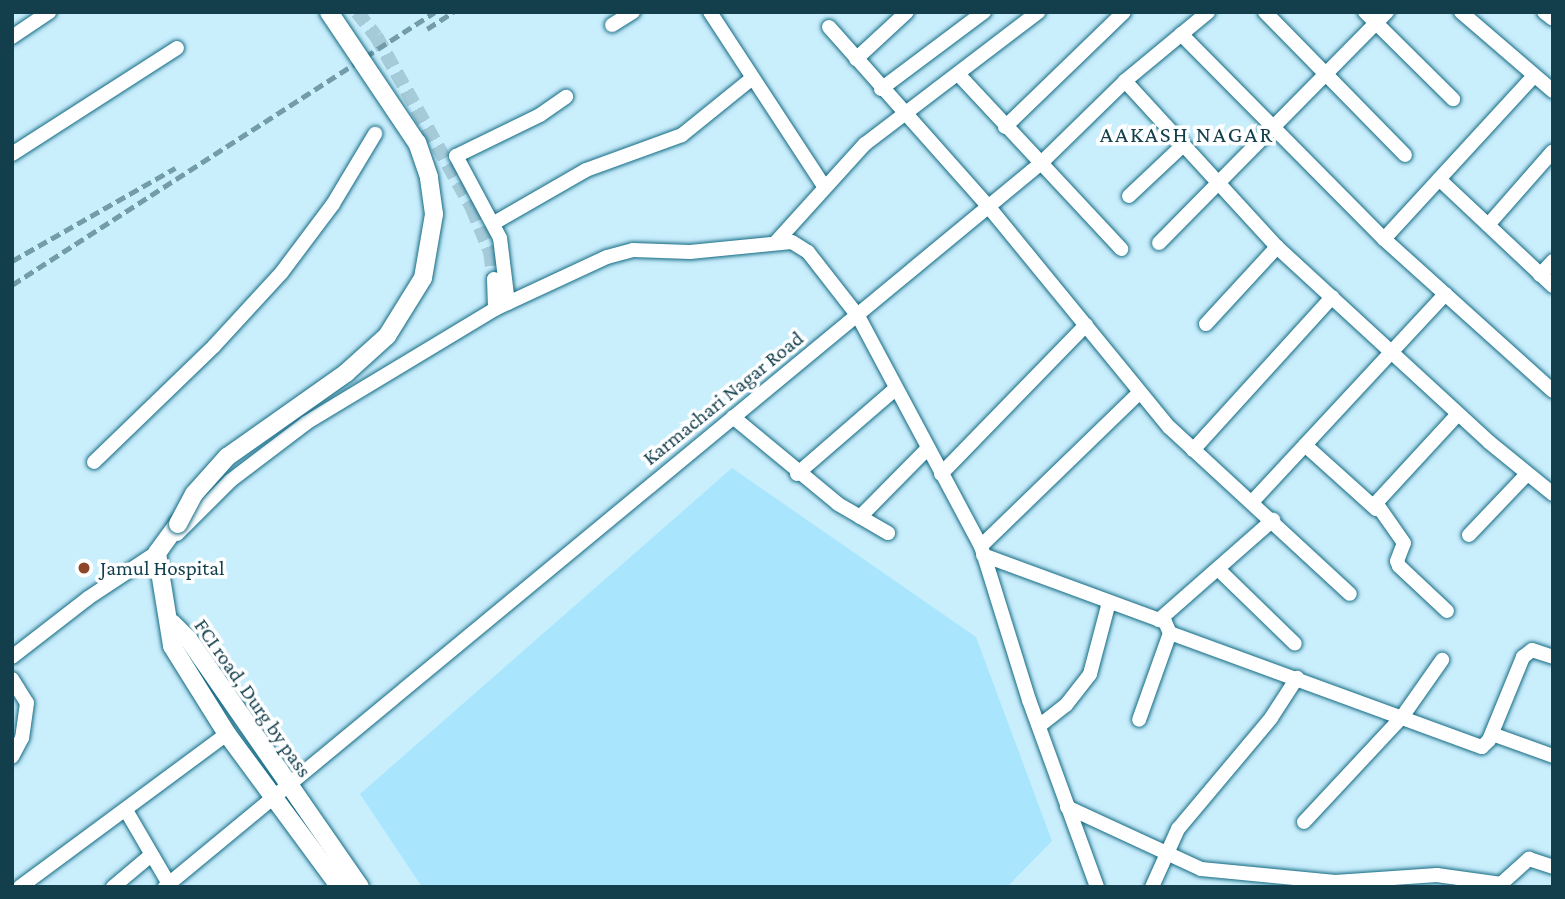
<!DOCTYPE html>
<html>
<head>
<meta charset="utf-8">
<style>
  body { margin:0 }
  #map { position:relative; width:1565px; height:899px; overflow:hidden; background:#c9eefc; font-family:"Crimson Pro",serif }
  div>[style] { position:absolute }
  .built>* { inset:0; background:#a9e6fd }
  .minor-tunnel>* { height:14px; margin-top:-7px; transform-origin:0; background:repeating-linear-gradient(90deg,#a5cbd9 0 14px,transparent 0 21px) }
  .roads { filter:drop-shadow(0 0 2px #146a83) drop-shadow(0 0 2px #146a83) }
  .minor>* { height:14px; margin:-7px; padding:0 7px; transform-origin:7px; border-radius:7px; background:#fff }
  .major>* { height:18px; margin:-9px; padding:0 9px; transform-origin:9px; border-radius:9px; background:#fff }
  .rail>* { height:4.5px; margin-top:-2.25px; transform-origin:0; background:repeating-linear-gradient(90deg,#739caa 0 10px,transparent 0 15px) }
  .bridges { filter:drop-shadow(0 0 2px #146a83) drop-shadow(0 0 2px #146a83) }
  .major-bridge>* { height:18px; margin:-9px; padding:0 9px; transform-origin:9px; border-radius:9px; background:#fff }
  .dots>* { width:19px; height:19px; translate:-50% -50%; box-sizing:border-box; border:4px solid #fff; border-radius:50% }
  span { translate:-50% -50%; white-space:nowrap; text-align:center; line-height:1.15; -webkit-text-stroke:7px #fff; paint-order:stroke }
  .street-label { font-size:21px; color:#133f4d }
  .poi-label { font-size:21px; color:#133f4d }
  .left { translate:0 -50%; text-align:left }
  .neighbourhood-label { font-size:23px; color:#133f4d; letter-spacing:2px }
  .frame { position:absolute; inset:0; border:14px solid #133f4d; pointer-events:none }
</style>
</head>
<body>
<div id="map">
  <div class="built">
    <i style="clip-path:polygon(732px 468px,976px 637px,1052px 841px,1007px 887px,422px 887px,360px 794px)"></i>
  </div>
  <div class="minor-tunnel">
    <i style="left:357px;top:12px;width:31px;rotate:52deg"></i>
    <i style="left:376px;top:36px;width:197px;rotate:60.8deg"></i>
    <i style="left:472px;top:208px;width:48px;rotate:67.8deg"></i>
    <i style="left:490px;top:252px;width:27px;rotate:82deg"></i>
  </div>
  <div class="roads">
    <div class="minor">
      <i style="left:710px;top:12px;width:207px;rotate:56.8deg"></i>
      <i style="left:1265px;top:12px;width:200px;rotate:45.6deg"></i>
      <i style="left:1365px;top:12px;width:124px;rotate:44.7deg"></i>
      <i style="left:1461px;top:12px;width:121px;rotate:40.7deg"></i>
      <i style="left:1544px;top:12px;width:11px;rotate:38deg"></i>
      <i style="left:612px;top:25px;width:25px;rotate:-32deg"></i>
      <i style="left:829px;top:27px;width:239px;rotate:48.4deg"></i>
      <i style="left:988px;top:206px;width:286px;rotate:50.7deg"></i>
      <i style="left:1169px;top:427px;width:246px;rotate:42.7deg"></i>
      <i style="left:1181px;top:34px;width:289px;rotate:45.3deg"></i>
      <i style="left:1384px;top:239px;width:227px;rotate:42deg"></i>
      <i style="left:12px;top:37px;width:45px;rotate:-34deg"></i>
      <i style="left:856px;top:59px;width:69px;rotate:-42.7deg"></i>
      <i style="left:959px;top:75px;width:238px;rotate:47deg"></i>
      <i style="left:1125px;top:81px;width:225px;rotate:47.5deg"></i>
      <i style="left:1277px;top:247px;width:288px;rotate:42.6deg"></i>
      <i style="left:1489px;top:442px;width:82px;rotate:39.1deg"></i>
      <i style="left:881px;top:89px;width:129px;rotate:-36.8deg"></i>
      <i style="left:1005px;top:127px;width:165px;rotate:-44deg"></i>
      <i style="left:12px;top:154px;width:196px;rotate:-32.7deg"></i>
      <i style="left:1439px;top:179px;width:156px;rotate:43.2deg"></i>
      <i style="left:1129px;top:196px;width:71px;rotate:-43.3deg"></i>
      <i style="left:494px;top:223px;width:106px;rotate:-29.9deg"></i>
      <i style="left:586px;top:170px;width:102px;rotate:-20deg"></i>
      <i style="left:682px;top:135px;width:87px;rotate:-39deg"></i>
      <i style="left:1488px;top:225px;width:98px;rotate:-48.7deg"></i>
      <i style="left:1384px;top:239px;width:222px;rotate:-47.4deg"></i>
      <i style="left:776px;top:242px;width:132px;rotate:-47.8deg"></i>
      <i style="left:865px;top:144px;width:218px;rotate:-37.3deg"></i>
      <i style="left:1159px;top:243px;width:325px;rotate:-45.4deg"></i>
      <i style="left:1540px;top:275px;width:19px;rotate:-47deg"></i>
      <i style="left:494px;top:279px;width:30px;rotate:88deg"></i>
      <i style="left:508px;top:303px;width:65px;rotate:-97deg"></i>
      <i style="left:500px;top:238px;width:93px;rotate:-118.2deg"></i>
      <i style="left:456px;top:156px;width:93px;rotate:-26deg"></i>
      <i style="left:540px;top:115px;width:32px;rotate:-35deg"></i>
      <i style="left:1206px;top:324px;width:105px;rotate:-47.3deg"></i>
      <i style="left:733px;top:417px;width:136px;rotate:39.6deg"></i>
      <i style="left:838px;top:504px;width:58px;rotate:30.1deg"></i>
      <i style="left:1305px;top:445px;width:96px;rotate:42deg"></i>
      <i style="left:1193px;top:450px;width:207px;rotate:-47.7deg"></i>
      <i style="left:94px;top:462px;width:167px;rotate:-44deg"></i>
      <i style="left:214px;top:346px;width:100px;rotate:-47.4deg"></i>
      <i style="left:282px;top:272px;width:85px;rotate:-53.1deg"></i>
      <i style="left:333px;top:204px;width:82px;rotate:-59deg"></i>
      <i style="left:797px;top:474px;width:130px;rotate:-40.9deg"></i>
      <i style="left:941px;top:474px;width:208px;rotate:-45.8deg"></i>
      <i style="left:1252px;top:502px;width:284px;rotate:-47.1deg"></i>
      <i style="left:860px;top:517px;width:95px;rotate:-45.4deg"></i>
      <i style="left:177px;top:534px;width:75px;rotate:-45deg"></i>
      <i style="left:230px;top:481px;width:96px;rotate:-37.3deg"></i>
      <i style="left:306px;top:423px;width:221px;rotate:-31.1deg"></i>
      <i style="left:495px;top:309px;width:123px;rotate:-24.9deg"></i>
      <i style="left:607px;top:257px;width:27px;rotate:-15deg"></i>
      <i style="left:633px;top:250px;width:57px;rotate:2deg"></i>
      <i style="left:690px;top:252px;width:102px;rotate:-5.6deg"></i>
      <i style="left:792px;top:242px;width:19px;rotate:32deg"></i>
      <i style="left:808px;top:252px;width:81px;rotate:52deg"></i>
      <i style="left:858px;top:316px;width:261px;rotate:61.9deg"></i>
      <i style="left:981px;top:546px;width:161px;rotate:72.7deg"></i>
      <i style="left:1029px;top:700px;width:199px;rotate:70deg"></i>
      <i style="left:1469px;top:535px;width:84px;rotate:-46.4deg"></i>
      <i style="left:981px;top:546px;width:221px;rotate:-44.1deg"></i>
      <i style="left:983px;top:555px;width:194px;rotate:20.2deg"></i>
      <i style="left:1165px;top:622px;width:12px;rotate:66deg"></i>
      <i style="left:1170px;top:633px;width:92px;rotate:109.6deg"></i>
      <i style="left:1218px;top:569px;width:107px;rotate:44.2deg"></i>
      <i style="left:1447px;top:611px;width:66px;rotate:-136.8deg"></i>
      <i style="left:1399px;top:566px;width:5px;rotate:-112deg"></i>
      <i style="left:1397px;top:561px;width:19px;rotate:-69deg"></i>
      <i style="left:1404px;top:543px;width:49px;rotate:-125deg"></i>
      <i style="left:1376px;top:503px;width:121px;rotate:-47.3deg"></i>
      <i style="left:1159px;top:620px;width:152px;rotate:-41.3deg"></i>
      <i style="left:1170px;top:633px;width:332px;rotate:20.1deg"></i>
      <i style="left:1482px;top:747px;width:10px;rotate:-45deg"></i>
      <i style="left:1489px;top:740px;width:90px;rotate:-67.7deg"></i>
      <i style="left:1523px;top:657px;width:11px;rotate:-38deg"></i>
      <i style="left:1532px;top:650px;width:22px;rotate:18deg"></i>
      <i style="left:12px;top:657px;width:96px;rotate:-37.8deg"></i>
      <i style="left:88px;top:598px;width:89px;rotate:-33.5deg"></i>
      <i style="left:12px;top:679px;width:28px;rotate:58deg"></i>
      <i style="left:27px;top:703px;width:35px;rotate:98deg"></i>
      <i style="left:22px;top:738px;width:21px;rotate:118deg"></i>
      <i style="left:1039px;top:726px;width:34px;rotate:-38deg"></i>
      <i style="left:1066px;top:705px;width:39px;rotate:-52deg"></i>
      <i style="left:1090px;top:674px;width:74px;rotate:-75.2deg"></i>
      <i style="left:1492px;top:734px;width:65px;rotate:19.8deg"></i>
      <i style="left:1067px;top:807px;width:148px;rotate:24.8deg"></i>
      <i style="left:1201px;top:869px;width:135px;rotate:5.5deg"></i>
      <i style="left:1335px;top:882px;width:102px;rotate:-3.9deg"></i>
      <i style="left:1437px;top:875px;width:65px;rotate:8deg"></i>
      <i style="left:1501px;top:884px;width:38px;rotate:-42deg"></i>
      <i style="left:1529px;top:859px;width:25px;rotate:18deg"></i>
      <i style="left:127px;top:812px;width:83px;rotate:59.7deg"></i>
      <i style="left:1304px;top:822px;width:144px;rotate:-47deg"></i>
      <i style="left:1402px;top:717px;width:70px;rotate:-54.9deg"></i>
      <i style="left:20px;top:887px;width:257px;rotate:-36.5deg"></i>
      <i style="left:113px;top:887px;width:50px;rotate:-40.1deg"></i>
      <i style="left:165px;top:887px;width:1136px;rotate:-39.57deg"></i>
      <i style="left:1041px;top:163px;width:117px;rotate:-44.3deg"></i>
      <i style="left:1125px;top:81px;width:108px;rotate:-39.7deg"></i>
      <i style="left:1152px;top:887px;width:64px;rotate:-65.9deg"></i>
      <i style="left:1178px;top:829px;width:145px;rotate:-50deg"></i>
      <i style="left:1271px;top:718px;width:48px;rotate:-57deg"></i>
    </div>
    <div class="major">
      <i style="left:178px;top:524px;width:36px;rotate:126deg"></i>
      <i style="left:157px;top:553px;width:94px;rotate:80.8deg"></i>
      <i style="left:172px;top:646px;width:104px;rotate:58deg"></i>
      <i style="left:227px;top:734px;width:190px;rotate:53.6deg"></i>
      <i style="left:172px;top:623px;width:24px;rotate:45deg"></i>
      <i style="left:189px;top:640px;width:300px;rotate:55.3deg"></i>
    </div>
  </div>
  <div class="rail">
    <i style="left:427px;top:29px;width:31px;rotate:-33deg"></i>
    <i style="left:12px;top:261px;width:188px;rotate:-29.7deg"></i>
    <i style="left:12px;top:285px;width:503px;rotate:-32.84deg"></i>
  </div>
  <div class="bridges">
    <div class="major-bridge">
      <i style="left:178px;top:524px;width:34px;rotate:-62deg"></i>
      <i style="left:194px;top:494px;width:50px;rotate:-48.3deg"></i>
      <i style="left:227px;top:457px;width:146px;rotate:-35.2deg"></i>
      <i style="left:346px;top:373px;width:55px;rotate:-42.1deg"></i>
      <i style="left:387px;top:336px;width:68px;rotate:-58.2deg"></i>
      <i style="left:423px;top:278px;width:65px;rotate:-80.2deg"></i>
      <i style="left:434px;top:214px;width:37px;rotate:-98deg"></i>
      <i style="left:429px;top:177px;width:36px;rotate:-109deg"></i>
      <i style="left:417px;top:143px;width:158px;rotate:-123.9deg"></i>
    </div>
  </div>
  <div class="dots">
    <i style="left:84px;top:568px;background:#8e4626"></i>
  </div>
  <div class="street-label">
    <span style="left:723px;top:398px;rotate:-39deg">Karmachari Nagar Road</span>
    <span style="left:253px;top:698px;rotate:55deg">FCI road, Durg by pass</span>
  </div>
  <div class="poi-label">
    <span class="left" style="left:100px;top:568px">Jamul Hospital</span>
  </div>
  <div class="neighbourhood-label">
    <span style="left:1187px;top:134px">AAKASH NAGAR</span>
  </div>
  <div class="frame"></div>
</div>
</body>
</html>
